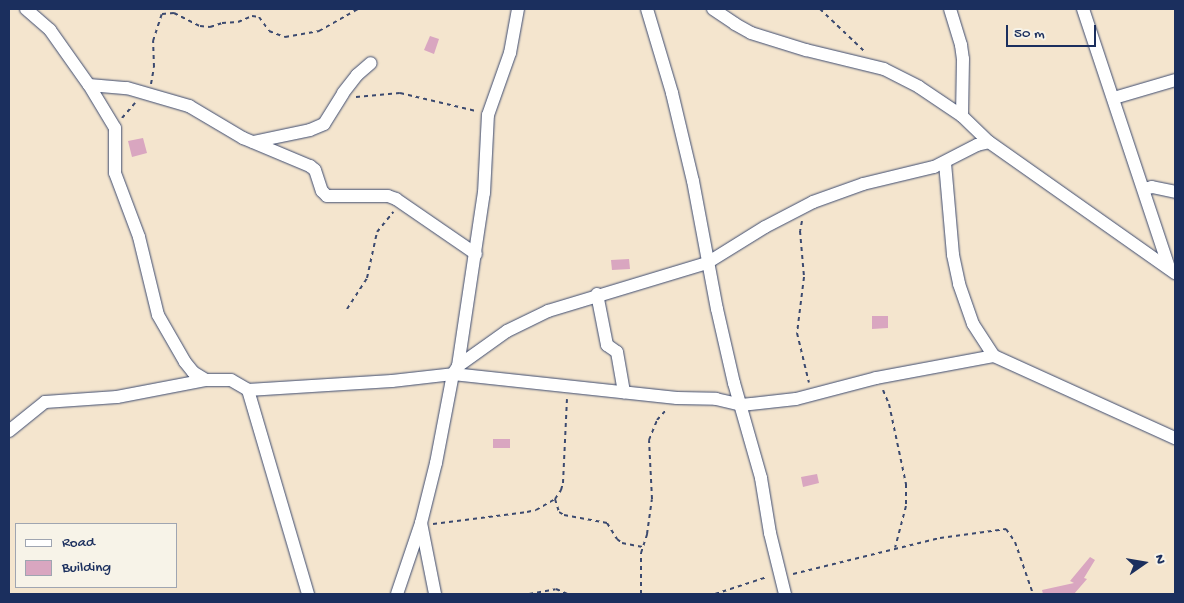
<!DOCTYPE html>
<html>
<head>
<meta charset="utf-8">
<style>
  body { margin:0 }
  #map { position:relative; width:1184px; height:603px; overflow:hidden; background:#f4e5ce; font-family:"Gochi Hand",sans-serif }
  div>[style] { position:absolute }
  .building>* { inset:0; background:#d9a6c0 }
  .path>* { height:2px; margin-top:-1px; transform-origin:0; background:repeating-linear-gradient(90deg,#3c4a6f 0 4px,transparent 0 8px) }
  .roads { filter:drop-shadow(0 0 1px #3c4a6f) drop-shadow(0 0 1px #3c4a6f) }
  .minor>* { height:12px; margin:-6px; padding:0 6px; transform-origin:6px; border-radius:6px; background:#fff }
  span { translate:-50% -50%; white-space:nowrap; text-align:center; line-height:1.15; -webkit-text-stroke:4px #f7f3e8; paint-order:stroke }
  .frame { position:absolute; inset:0; border:10px solid #1b2f5e; pointer-events:none }
  .legend { position:absolute; left:15px; top:523px; width:162px; height:65px; box-sizing:border-box; background:#f7f3e8; border:1px solid #9fa5b1; margin:0; padding:6px 9px; list-style:none; font-size:15px; color:#1b2f5e }
  .legend li { display:flex; align-items:center; gap:10px; height:25px }
  .legend b { width:25px; border:1px solid #9fa5b1 }
  .north { position:absolute; left:1119px; top:538px; width:50px; height:50px; -webkit-text-stroke:4px #f7f3e8; paint-order:stroke; rotate:77deg; font-size:14px; font-weight:700; line-height:20px; text-align:center; color:#1b2f5e }
  .north::after { content:''; display:block; margin:auto; width:18px; height:22px; background:#1b2f5e; clip-path:polygon(50% 0,100% 100%,50% 72%,0 100%) }
  .scale { position:absolute; left:1006px; top:25px; width:90px; height:22px; box-sizing:border-box; border:2px solid #1b2f5e; border-top:0; padding-left:6px; font-size:15px; line-height:18px; white-space:nowrap; color:#1b2f5e; -webkit-text-stroke:4px #f7f3e8; paint-order:stroke }
</style>
</head>
<body>
<div id="map">
  <div class="building">
    <i style="clip-path:polygon(430px 36px,439px 39px,434px 54px,424px 50px)"></i>
    <i style="clip-path:polygon(143px 138px,147px 153px,132px 157px,128px 141px)"></i>
    <i style="clip-path:polygon(629px 259px,630px 269px,612px 270px,611px 260px)"></i>
    <i style="clip-path:polygon(872px 316px,888px 316px,888px 328px,872px 329px)"></i>
    <i style="clip-path:polygon(493px 439px,510px 439px,510px 448px,493px 448px)"></i>
    <i style="clip-path:polygon(817px 474px,819px 483px,803px 487px,801px 477px)"></i>
    <i style="clip-path:polygon(1090px 557px,1095px 560px,1084px 578px,1087px 579px,1074px 594px,1043px 594px,1042px 590px,1074px 583px,1070px 581px)"></i>
  </div>
  <div class="path">
    <i style="left:820px;top:9px;width:62px;rotate:43.7deg"></i>
    <i style="left:151px;top:84px;width:17px;rotate:-80deg"></i>
    <i style="left:154px;top:67px;width:26px;rotate:-92deg"></i>
    <i style="left:153px;top:41px;width:28px;rotate:-72deg"></i>
    <i style="left:162px;top:14px;width:12px;rotate:-5deg"></i>
    <i style="left:174px;top:13px;width:29px;rotate:27deg"></i>
    <i style="left:200px;top:26px;width:10px;rotate:6deg"></i>
    <i style="left:210px;top:27px;width:13px;rotate:-18deg"></i>
    <i style="left:222px;top:23px;width:16px;rotate:-4deg"></i>
    <i style="left:238px;top:22px;width:15px;rotate:-23deg"></i>
    <i style="left:252px;top:16px;width:7px;rotate:8deg"></i>
    <i style="left:259px;top:17px;width:17px;rotate:54deg"></i>
    <i style="left:269px;top:31px;width:17px;rotate:21deg"></i>
    <i style="left:285px;top:37px;width:35px;rotate:-10deg"></i>
    <i style="left:319px;top:31px;width:45px;rotate:-29.4deg"></i>
    <i style="left:356px;top:97px;width:44px;rotate:-5.2deg"></i>
    <i style="left:400px;top:93px;width:78px;rotate:13.3deg"></i>
    <i style="left:122px;top:118px;width:20px;rotate:-49deg"></i>
    <i style="left:802px;top:221px;width:10px;rotate:101deg"></i>
    <i style="left:800px;top:231px;width:46px;rotate:85deg"></i>
    <i style="left:804px;top:277px;width:56px;rotate:97.1deg"></i>
    <i style="left:797px;top:333px;width:51px;rotate:76.5deg"></i>
    <i style="left:347px;top:309px;width:37px;rotate:-57deg"></i>
    <i style="left:367px;top:278px;width:47px;rotate:-77.7deg"></i>
    <i style="left:377px;top:232px;width:26px;rotate:-51deg"></i>
    <i style="left:883px;top:390px;width:15px;rotate:67deg"></i>
    <i style="left:889px;top:404px;width:82px;rotate:78deg"></i>
    <i style="left:906px;top:484px;width:22px;rotate:90deg"></i>
    <i style="left:906px;top:506px;width:43px;rotate:104.7deg"></i>
    <i style="left:555px;top:499px;width:14px;rotate:73deg"></i>
    <i style="left:559px;top:512px;width:6px;rotate:31deg"></i>
    <i style="left:564px;top:515px;width:44px;rotate:10.5deg"></i>
    <i style="left:607px;top:523px;width:19px;rotate:58deg"></i>
    <i style="left:617px;top:539px;width:6px;rotate:39deg"></i>
    <i style="left:622px;top:543px;width:21px;rotate:11deg"></i>
    <i style="left:433px;top:524px;width:95px;rotate:-7.3deg"></i>
    <i style="left:527px;top:512px;width:9px;rotate:-13deg"></i>
    <i style="left:536px;top:510px;width:22px;rotate:-30deg"></i>
    <i style="left:555px;top:499px;width:11px;rotate:-56deg"></i>
    <i style="left:561px;top:490px;width:7px;rotate:-74deg"></i>
    <i style="left:563px;top:483px;width:84px;rotate:-87.3deg"></i>
    <i style="left:793px;top:574px;width:151px;rotate:-13.8deg"></i>
    <i style="left:940px;top:538px;width:67px;rotate:-7.8deg"></i>
    <i style="left:1006px;top:529px;width:16px;rotate:55deg"></i>
    <i style="left:1015px;top:542px;width:55px;rotate:70.9deg"></i>
    <i style="left:529px;top:594px;width:27px;rotate:-10deg"></i>
    <i style="left:556px;top:589px;width:13px;rotate:23deg"></i>
    <i style="left:641px;top:594px;width:41px;rotate:-90deg"></i>
    <i style="left:641px;top:553px;width:20px;rotate:-72deg"></i>
    <i style="left:647px;top:534px;width:35px;rotate:-82deg"></i>
    <i style="left:652px;top:499px;width:59px;rotate:-92.9deg"></i>
    <i style="left:649px;top:440px;width:22px;rotate:-68deg"></i>
    <i style="left:657px;top:420px;width:15px;rotate:-48deg"></i>
    <i style="left:715px;top:594px;width:55px;rotate:-18.1deg"></i>
  </div>
  <div class="roads">
    <div class="minor">
      <i style="left:26px;top:9px;width:32px;rotate:41deg"></i>
      <i style="left:50px;top:30px;width:67px;rotate:54.7deg"></i>
      <i style="left:89px;top:85px;width:50px;rotate:58.8deg"></i>
      <i style="left:115px;top:128px;width:45px;rotate:90deg"></i>
      <i style="left:115px;top:173px;width:68px;rotate:69.4deg"></i>
      <i style="left:139px;top:237px;width:80px;rotate:76.3deg"></i>
      <i style="left:158px;top:315px;width:54px;rotate:60.1deg"></i>
      <i style="left:185px;top:362px;width:13px;rotate:51deg"></i>
      <i style="left:193px;top:372px;width:15px;rotate:32deg"></i>
      <i style="left:206px;top:380px;width:25px"></i>
      <i style="left:231px;top:380px;width:20px;rotate:30deg"></i>
      <i style="left:248px;top:390px;width:144px;rotate:-3.6deg"></i>
      <i style="left:392px;top:381px;width:61px;rotate:-6.5deg"></i>
      <i style="left:453px;top:374px;width:225px;rotate:6.1deg"></i>
      <i style="left:677px;top:398px;width:39px;rotate:1deg"></i>
      <i style="left:716px;top:399px;width:26px;rotate:13deg"></i>
      <i style="left:741px;top:405px;width:55px;rotate:-6.2deg"></i>
      <i style="left:796px;top:399px;width:83px;rotate:-14.7deg"></i>
      <i style="left:876px;top:378px;width:120px;rotate:-10.6deg"></i>
      <i style="left:647px;top:9px;width:88px;rotate:73.4deg"></i>
      <i style="left:672px;top:93px;width:90px;rotate:76.6deg"></i>
      <i style="left:693px;top:181px;width:130px;rotate:79.4deg"></i>
      <i style="left:717px;top:309px;width:76px;rotate:77.1deg"></i>
      <i style="left:734px;top:383px;width:99px;rotate:74.1deg"></i>
      <i style="left:761px;top:478px;width:56px;rotate:80.7deg"></i>
      <i style="left:770px;top:533px;width:63px;rotate:76.2deg"></i>
      <i style="left:713px;top:9px;width:27px;rotate:34deg"></i>
      <i style="left:735px;top:24px;width:18px;rotate:29deg"></i>
      <i style="left:751px;top:33px;width:58px;rotate:17.2deg"></i>
      <i style="left:806px;top:50px;width:80px;rotate:13.7deg"></i>
      <i style="left:884px;top:69px;width:39px;rotate:27deg"></i>
      <i style="left:919px;top:87px;width:52px;rotate:34deg"></i>
      <i style="left:962px;top:116px;width:37px;rotate:44deg"></i>
      <i style="left:989px;top:142px;width:228px;rotate:35.2deg"></i>
      <i style="left:950px;top:9px;width:38px;rotate:73deg"></i>
      <i style="left:961px;top:45px;width:14px;rotate:82deg"></i>
      <i style="left:963px;top:59px;width:57px;rotate:91deg"></i>
      <i style="left:1083px;top:9px;width:273px;rotate:71.6deg"></i>
      <i style="left:89px;top:85px;width:38px;rotate:5deg"></i>
      <i style="left:127px;top:88px;width:65px;rotate:16.2deg"></i>
      <i style="left:189px;top:106px;width:63px;rotate:30.7deg"></i>
      <i style="left:243px;top:138px;width:73px;rotate:22.7deg"></i>
      <i style="left:310px;top:166px;width:6px;rotate:39deg"></i>
      <i style="left:315px;top:170px;width:22px;rotate:72deg"></i>
      <i style="left:322px;top:191px;width:7px;rotate:45deg"></i>
      <i style="left:327px;top:196px;width:61px"></i>
      <i style="left:388px;top:196px;width:9px;rotate:21deg"></i>
      <i style="left:396px;top:199px;width:97px;rotate:34.5deg"></i>
      <i style="left:1114px;top:98px;width:64px;rotate:-16.4deg"></i>
      <i style="left:253px;top:142px;width:58px;rotate:-11.9deg"></i>
      <i style="left:310px;top:130px;width:15px;rotate:-23deg"></i>
      <i style="left:324px;top:124px;width:36px;rotate:-58deg"></i>
      <i style="left:343px;top:93px;width:23px;rotate:-52deg"></i>
      <i style="left:357px;top:75px;width:18px;rotate:-41deg"></i>
      <i style="left:945px;top:163px;width:92px;rotate:85deg"></i>
      <i style="left:953px;top:255px;width:30px;rotate:78deg"></i>
      <i style="left:959px;top:284px;width:42px;rotate:70.7deg"></i>
      <i style="left:973px;top:324px;width:38px;rotate:57deg"></i>
      <i style="left:994px;top:356px;width:199px;rotate:24.4deg"></i>
      <i style="left:1144px;top:189px;width:8px;rotate:-14deg"></i>
      <i style="left:1152px;top:187px;width:24px;rotate:12deg"></i>
      <i style="left:597px;top:294px;width:52px;rotate:78.9deg"></i>
      <i style="left:607px;top:345px;width:12px;rotate:35deg"></i>
      <i style="left:617px;top:352px;width:41px;rotate:80.1deg"></i>
      <i style="left:458px;top:366px;width:60px;rotate:-35.5deg"></i>
      <i style="left:507px;top:331px;width:46px;rotate:-26deg"></i>
      <i style="left:548px;top:311px;width:166px;rotate:-16.8deg"></i>
      <i style="left:707px;top:263px;width:68px;rotate:-31.8deg"></i>
      <i style="left:765px;top:227px;width:54px;rotate:-27.5deg"></i>
      <i style="left:813px;top:202px;width:53px;rotate:-19.8deg"></i>
      <i style="left:863px;top:184px;width:73px;rotate:-13.5deg"></i>
      <i style="left:934px;top:167px;width:48px;rotate:-27.1deg"></i>
      <i style="left:977px;top:145px;width:12px;rotate:-14deg"></i>
      <i style="left:248px;top:390px;width:213px;rotate:73.6deg"></i>
      <i style="left:9px;top:431px;width:46px;rotate:-38.9deg"></i>
      <i style="left:45px;top:402px;width:72px;rotate:-4deg"></i>
      <i style="left:117px;top:397px;width:91px;rotate:-10.8deg"></i>
      <i style="left:421px;top:523px;width:72px;rotate:78.8deg"></i>
      <i style="left:397px;top:594px;width:75px;rotate:-71.3deg"></i>
      <i style="left:421px;top:523px;width:62px;rotate:-76deg"></i>
      <i style="left:436px;top:463px;width:91px;rotate:-79.2deg"></i>
      <i style="left:453px;top:374px;width:9px;rotate:-58deg"></i>
      <i style="left:458px;top:366px;width:175px;rotate:-81.5deg"></i>
      <i style="left:484px;top:193px;width:78px;rotate:-87.1deg"></i>
      <i style="left:488px;top:115px;width:66px;rotate:-70.5deg"></i>
      <i style="left:510px;top:53px;width:45px;rotate:-79.7deg"></i>
    </div>
  </div>
  <div class="frame"></div>
  <ul class="legend">
  <li><b style="height:6px;background:#fff"></b>Road</li>
  <li><b style="height:14px;background:#d9a6c0"></b>Building</li>
  </ul>
  <div class="north">N</div>
  <div class="scale">50 m</div>
</div>
</body>
</html>
